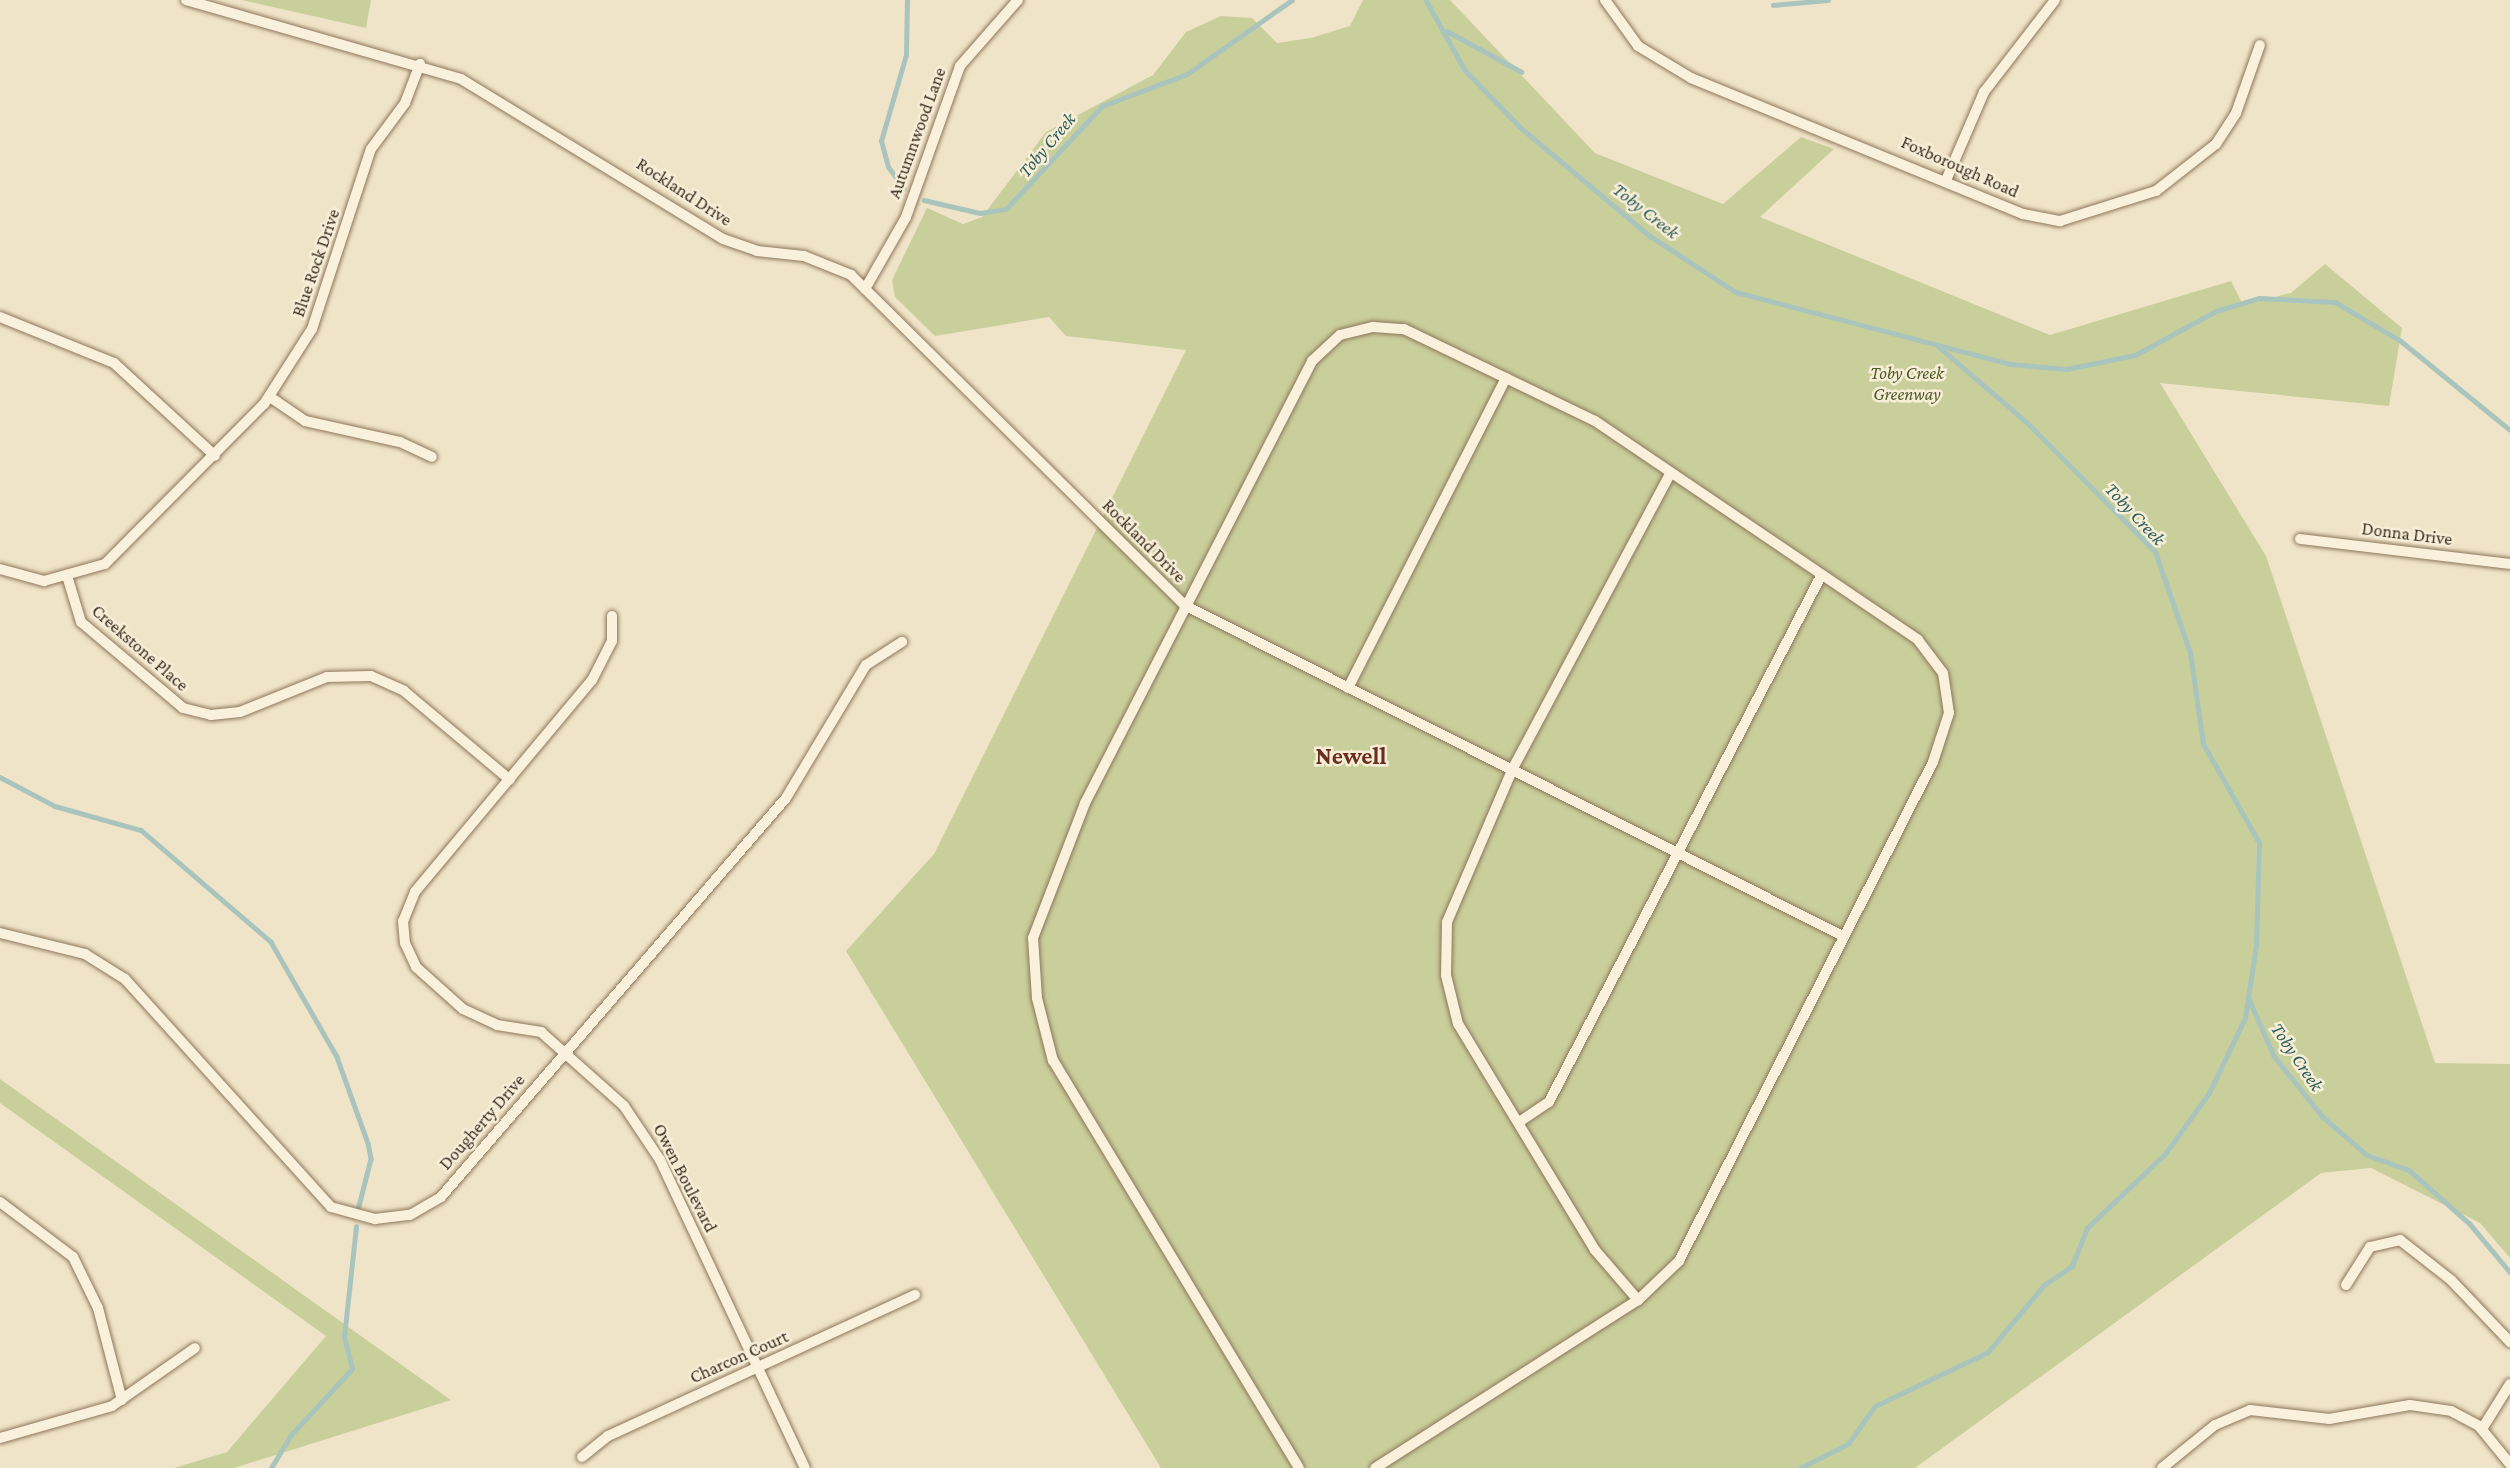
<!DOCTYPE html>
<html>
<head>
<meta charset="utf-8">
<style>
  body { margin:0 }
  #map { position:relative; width:2510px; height:1468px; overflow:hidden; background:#f0e4c8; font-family:"Crimson Pro",serif }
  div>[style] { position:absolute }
  .green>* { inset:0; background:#c9cf9b }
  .stream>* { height:4.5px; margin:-2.25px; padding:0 2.25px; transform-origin:2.25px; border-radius:2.25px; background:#a9c4bc }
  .roads { filter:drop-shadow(0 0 2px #8d765c) drop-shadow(0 0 2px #8d765c) }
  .minor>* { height:10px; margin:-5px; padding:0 5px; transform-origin:5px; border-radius:5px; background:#faf1dc }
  span { translate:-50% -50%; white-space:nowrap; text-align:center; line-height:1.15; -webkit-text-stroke:5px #f7eed8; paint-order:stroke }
  .street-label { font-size:18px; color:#3d2e20 }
  .park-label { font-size:18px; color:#4d5a26; font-style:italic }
  .water-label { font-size:19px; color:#2f5d5a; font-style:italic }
  .district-label { font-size:24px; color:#6b2e1e; font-weight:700 }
</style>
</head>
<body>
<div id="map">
  <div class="green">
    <i style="clip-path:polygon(242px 0,371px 0,366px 28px)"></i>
    <i style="clip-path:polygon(1363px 0,1450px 0,1595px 153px,1723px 204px,1801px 137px,1834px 149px,1760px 217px,2050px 335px,2231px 281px,2243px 305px,2291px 293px,2325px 264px,2402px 328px,2389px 406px,2160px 383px,2266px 556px,2435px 1063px,2510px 1064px,2510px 1258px,2480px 1223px,2371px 1168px,2321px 1173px,1915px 1468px,1161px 1468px,846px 951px,934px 854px,1186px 350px,1066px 336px,1049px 317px,935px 336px,895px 297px,892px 280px,927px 208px,963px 224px,982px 217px,1046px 132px,1153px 75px,1186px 32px,1221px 16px,1252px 18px,1277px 43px,1311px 38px,1350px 26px)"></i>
    <i style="clip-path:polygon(0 1079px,451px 1400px,234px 1468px,174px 1468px,227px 1452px,326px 1336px,0 1103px)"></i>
  </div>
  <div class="stream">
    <i style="left:1426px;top:0;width:80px;rotate:60.9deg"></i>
    <i style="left:1465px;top:70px;width:79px;rotate:46deg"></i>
    <i style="left:1520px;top:127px;width:170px;rotate:40deg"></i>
    <i style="left:1650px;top:236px;width:103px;rotate:33.1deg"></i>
    <i style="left:1736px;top:292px;width:283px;rotate:14.7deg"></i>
    <i style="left:2010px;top:364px;width:57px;rotate:5deg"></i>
    <i style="left:2067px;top:369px;width:69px;rotate:-11.6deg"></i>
    <i style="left:2135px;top:355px;width:92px;rotate:-28.5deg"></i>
    <i style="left:2216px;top:311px;width:45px;rotate:-16.8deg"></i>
    <i style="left:2259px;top:298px;width:76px;rotate:3deg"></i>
    <i style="left:2335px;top:302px;width:77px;rotate:30.6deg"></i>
    <i style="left:2401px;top:341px;width:141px;rotate:39.2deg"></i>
    <i style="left:1773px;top:5px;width:55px;rotate:-5.2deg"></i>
    <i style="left:1447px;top:31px;width:85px;rotate:28.7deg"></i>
    <i style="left:904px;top:189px;width:27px;rotate:-126deg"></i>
    <i style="left:888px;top:167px;width:27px;rotate:-105deg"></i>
    <i style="left:881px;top:141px;width:90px;rotate:-73.8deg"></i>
    <i style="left:906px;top:55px;width:55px;rotate:-89deg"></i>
    <i style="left:924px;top:200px;width:57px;rotate:13.1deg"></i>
    <i style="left:980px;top:213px;width:26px;rotate:-9deg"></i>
    <i style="left:1006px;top:209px;width:141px;rotate:-47deg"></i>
    <i style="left:1102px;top:106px;width:91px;rotate:-20.6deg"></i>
    <i style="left:1187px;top:74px;width:128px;rotate:-35.2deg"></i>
    <i style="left:0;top:777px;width:62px;rotate:27.8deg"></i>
    <i style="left:55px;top:806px;width:89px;rotate:15.6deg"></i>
    <i style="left:141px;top:830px;width:172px;rotate:40.7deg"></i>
    <i style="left:271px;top:942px;width:133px;rotate:60.1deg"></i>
    <i style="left:337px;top:1057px;width:91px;rotate:70.2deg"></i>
    <i style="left:368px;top:1143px;width:16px;rotate:79deg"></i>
    <i style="left:371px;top:1159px;width:49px;rotate:104.3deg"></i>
    <i style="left:2249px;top:999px;width:62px;rotate:66.3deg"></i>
    <i style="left:2274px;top:1056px;width:78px;rotate:51.2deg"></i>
    <i style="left:2323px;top:1117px;width:58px;rotate:40.8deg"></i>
    <i style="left:2367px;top:1155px;width:45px;rotate:19.7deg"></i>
    <i style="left:2409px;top:1170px;width:81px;rotate:41.5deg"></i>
    <i style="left:2470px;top:1224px;width:62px;rotate:50.2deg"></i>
    <i style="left:271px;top:1468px;width:37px;rotate:-59deg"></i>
    <i style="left:290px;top:1436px;width:91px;rotate:-47.2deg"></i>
    <i style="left:352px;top:1369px;width:33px;rotate:-104deg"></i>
    <i style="left:344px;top:1337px;width:111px;rotate:-83.8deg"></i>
    <i style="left:1800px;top:1468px;width:54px;rotate:-26.6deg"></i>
    <i style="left:1848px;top:1444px;width:47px;rotate:-54.6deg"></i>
    <i style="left:1875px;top:1406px;width:125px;rotate:-25.5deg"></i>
    <i style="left:1988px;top:1352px;width:87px;rotate:-50.1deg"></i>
    <i style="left:2044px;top:1285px;width:34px;rotate:-34deg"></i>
    <i style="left:2072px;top:1266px;width:41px;rotate:-68.5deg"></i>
    <i style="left:2087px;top:1228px;width:108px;rotate:-43.5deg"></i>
    <i style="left:2165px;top:1154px;width:75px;rotate:-54.2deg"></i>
    <i style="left:2209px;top:1093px;width:83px;rotate:-64.4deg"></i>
    <i style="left:2245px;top:1018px;width:74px;rotate:-81.4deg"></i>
    <i style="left:2256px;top:945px;width:102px;rotate:-88.3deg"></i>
    <i style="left:2259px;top:843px;width:114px;rotate:-119.5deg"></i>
    <i style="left:2203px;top:744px;width:92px;rotate:-98.1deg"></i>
    <i style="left:2190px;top:653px;width:107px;rotate:-109.1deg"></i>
    <i style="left:2155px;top:552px;width:182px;rotate:-134.8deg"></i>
    <i style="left:2027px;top:423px;width:120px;rotate:-139.4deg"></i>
  </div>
  <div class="roads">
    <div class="minor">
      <i style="left:186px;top:0;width:286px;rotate:16deg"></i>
      <i style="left:461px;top:79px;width:307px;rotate:31.4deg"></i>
      <i style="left:723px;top:239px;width:36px;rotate:19deg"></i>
      <i style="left:757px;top:251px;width:47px;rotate:6.1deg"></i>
      <i style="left:804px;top:256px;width:51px;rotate:22deg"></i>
      <i style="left:851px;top:275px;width:469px;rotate:44.7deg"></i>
      <i style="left:1184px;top:605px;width:737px;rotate:26.67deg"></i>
      <i style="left:1605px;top:0;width:57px;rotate:54.3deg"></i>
      <i style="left:1638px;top:46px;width:62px;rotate:31.1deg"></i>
      <i style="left:1691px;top:78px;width:359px;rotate:22.3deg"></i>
      <i style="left:2023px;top:214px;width:38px;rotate:11deg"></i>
      <i style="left:2060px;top:221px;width:101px;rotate:-17.4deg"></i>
      <i style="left:2156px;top:191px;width:76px;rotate:-38.1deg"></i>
      <i style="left:2216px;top:144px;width:37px;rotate:-57deg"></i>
      <i style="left:2236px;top:113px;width:72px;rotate:-70.6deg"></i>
      <i style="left:1947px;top:178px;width:94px;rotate:-66.7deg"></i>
      <i style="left:1984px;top:92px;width:116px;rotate:-52.3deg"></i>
      <i style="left:865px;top:289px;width:83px;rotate:-60.3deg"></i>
      <i style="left:906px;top:217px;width:160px;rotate:-70.3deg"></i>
      <i style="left:960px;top:66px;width:88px;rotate:-48.7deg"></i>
      <i style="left:0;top:317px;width:123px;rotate:22deg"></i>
      <i style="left:114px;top:363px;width:137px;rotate:42.6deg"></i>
      <i style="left:270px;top:397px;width:42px;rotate:34.4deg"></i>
      <i style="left:305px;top:421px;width:97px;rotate:12.5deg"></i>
      <i style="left:400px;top:442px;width:35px;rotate:25deg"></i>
      <i style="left:2300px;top:539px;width:211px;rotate:6.8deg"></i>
      <i style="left:0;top:569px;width:46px;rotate:15.3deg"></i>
      <i style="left:44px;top:581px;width:63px;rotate:-15.6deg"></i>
      <i style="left:105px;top:564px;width:226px;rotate:-45.2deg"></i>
      <i style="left:264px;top:404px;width:89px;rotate:-57.4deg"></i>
      <i style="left:312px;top:329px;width:189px;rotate:-71.9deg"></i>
      <i style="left:371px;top:149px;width:57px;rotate:-53.5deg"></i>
      <i style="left:405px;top:103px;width:42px;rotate:-69deg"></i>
      <i style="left:68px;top:579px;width:45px;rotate:73.2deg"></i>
      <i style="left:81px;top:622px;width:133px;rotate:40.1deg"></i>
      <i style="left:183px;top:708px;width:29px;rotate:14deg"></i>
      <i style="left:211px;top:715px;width:29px;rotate:-6deg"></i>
      <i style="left:240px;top:712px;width:94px;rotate:-21.9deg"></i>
      <i style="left:327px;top:677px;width:44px;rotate:-1.3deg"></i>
      <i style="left:371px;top:676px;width:36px;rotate:24deg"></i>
      <i style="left:404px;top:691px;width:138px;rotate:40deg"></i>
      <i style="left:612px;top:616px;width:25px;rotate:90deg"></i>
      <i style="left:612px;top:641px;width:44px;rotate:117.1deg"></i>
      <i style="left:592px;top:680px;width:276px;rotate:129.9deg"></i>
      <i style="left:415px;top:892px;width:31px;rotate:112deg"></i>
      <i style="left:403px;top:921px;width:22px;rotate:85deg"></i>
      <i style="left:405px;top:943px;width:26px;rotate:65deg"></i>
      <i style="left:416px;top:967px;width:63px;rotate:41.8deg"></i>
      <i style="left:463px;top:1009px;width:38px;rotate:25deg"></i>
      <i style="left:497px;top:1025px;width:45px;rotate:9deg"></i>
      <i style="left:541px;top:1032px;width:111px;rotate:41.7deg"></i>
      <i style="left:624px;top:1106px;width:65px;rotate:56.3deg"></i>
      <i style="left:660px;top:1160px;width:340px;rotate:64.8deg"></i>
      <i style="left:1348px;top:688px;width:348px;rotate:-63deg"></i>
      <i style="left:0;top:933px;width:88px;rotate:13.9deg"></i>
      <i style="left:85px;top:954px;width:47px;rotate:32deg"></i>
      <i style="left:125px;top:979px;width:307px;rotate:47.9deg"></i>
      <i style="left:331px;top:1207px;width:46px;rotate:15.3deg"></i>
      <i style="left:375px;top:1219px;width:35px;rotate:-7deg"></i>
      <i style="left:410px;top:1215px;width:36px;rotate:-30deg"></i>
      <i style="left:441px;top:1197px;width:527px;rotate:-49.15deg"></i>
      <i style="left:786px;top:798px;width:155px;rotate:-59deg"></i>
      <i style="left:866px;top:665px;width:43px;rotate:-32.6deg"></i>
      <i style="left:1519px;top:1122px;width:36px;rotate:-34deg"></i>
      <i style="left:1549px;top:1102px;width:592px;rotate:-62.66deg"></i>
      <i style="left:0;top:1202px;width:91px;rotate:37deg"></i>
      <i style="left:73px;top:1257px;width:57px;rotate:63.9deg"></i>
      <i style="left:98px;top:1308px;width:95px;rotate:75.4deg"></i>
      <i style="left:2346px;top:1285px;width:45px;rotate:-57.7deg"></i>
      <i style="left:2370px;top:1247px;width:31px;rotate:-13deg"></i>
      <i style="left:2400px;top:1240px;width:65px;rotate:38.1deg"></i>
      <i style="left:2451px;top:1280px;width:86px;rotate:46.4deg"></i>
      <i style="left:1638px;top:1300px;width:66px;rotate:-130.7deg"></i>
      <i style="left:1595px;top:1250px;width:264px;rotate:-121.2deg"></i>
      <i style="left:1458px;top:1024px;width:50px;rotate:-103.8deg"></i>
      <i style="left:1446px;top:975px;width:53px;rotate:-88.9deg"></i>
      <i style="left:1447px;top:922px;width:165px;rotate:-66.8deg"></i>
      <i style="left:1512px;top:770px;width:336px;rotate:-61.9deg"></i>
      <i style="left:2482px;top:1429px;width:53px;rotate:-58.1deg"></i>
      <i style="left:0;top:1438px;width:116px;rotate:-15.9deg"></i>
      <i style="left:112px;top:1406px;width:101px;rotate:-34.9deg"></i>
      <i style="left:582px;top:1457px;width:33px;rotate:-39deg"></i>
      <i style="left:608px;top:1436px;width:338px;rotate:-24.7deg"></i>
      <i style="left:1299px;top:1468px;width:476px;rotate:-121.1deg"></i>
      <i style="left:1053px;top:1061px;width:65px;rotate:-104.3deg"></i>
      <i style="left:1037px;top:998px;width:60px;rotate:-93.8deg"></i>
      <i style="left:1033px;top:938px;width:145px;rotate:-68.9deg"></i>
      <i style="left:1085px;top:803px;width:497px;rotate:-62.8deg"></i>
      <i style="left:1312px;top:361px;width:38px;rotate:-43deg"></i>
      <i style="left:1340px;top:335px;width:34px;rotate:-14deg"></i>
      <i style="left:1373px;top:327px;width:31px;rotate:4deg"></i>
      <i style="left:1404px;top:329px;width:212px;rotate:25.7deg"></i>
      <i style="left:1595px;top:421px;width:390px;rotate:34.1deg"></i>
      <i style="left:1918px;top:640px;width:41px;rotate:52.9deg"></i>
      <i style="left:1943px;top:673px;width:40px;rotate:81.5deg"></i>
      <i style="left:1949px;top:713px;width:52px;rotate:108.1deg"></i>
      <i style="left:1933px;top:762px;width:560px;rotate:116.98deg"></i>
      <i style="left:1679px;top:1261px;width:57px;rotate:136.4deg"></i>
      <i style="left:1638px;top:1300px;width:312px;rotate:147.4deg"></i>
      <i style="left:2162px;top:1468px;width:68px;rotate:-39.1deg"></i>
      <i style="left:2215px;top:1425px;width:38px;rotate:-23deg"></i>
      <i style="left:2250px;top:1410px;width:80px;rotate:6.5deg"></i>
      <i style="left:2329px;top:1419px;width:82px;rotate:-9.8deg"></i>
      <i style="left:2410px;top:1405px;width:41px;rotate:8.3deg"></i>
      <i style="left:2451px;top:1411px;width:32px;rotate:28deg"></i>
      <i style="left:2479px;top:1426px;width:49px;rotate:50.8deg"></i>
    </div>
  </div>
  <div class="street-label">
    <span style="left:917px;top:133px;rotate:-70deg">Autumnwood Lane</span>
    <span style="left:1960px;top:167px;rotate:24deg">Foxborough Road</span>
    <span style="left:684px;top:192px;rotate:33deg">Rockland Drive</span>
    <span style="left:316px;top:263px;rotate:-71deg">Blue Rock Drive</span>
    <span style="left:2407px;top:534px;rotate:7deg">Donna Drive</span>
    <span style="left:1144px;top:541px;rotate:45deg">Rockland Drive</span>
    <span style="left:140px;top:648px;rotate:41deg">Creekstone Place</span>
    <span style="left:482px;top:1122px;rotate:-49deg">Dougherty Drive</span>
    <span style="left:685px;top:1178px;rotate:63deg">Owen Boulevard</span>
    <span style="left:739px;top:1357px;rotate:-24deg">Charcon Court</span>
  </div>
  <div class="park-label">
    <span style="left:1907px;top:384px">Toby Creek<br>Greenway</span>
  </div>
  <div class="water-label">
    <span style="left:1047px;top:145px;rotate:-50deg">Toby Creek</span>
    <span style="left:1646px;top:211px;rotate:38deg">Toby Creek</span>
    <span style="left:2135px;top:514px;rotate:47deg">Toby Creek</span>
    <span style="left:2297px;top:1057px;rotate:56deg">Toby Creek</span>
  </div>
  <div class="district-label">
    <span style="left:1351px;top:756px">Newell</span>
  </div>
</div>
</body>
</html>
